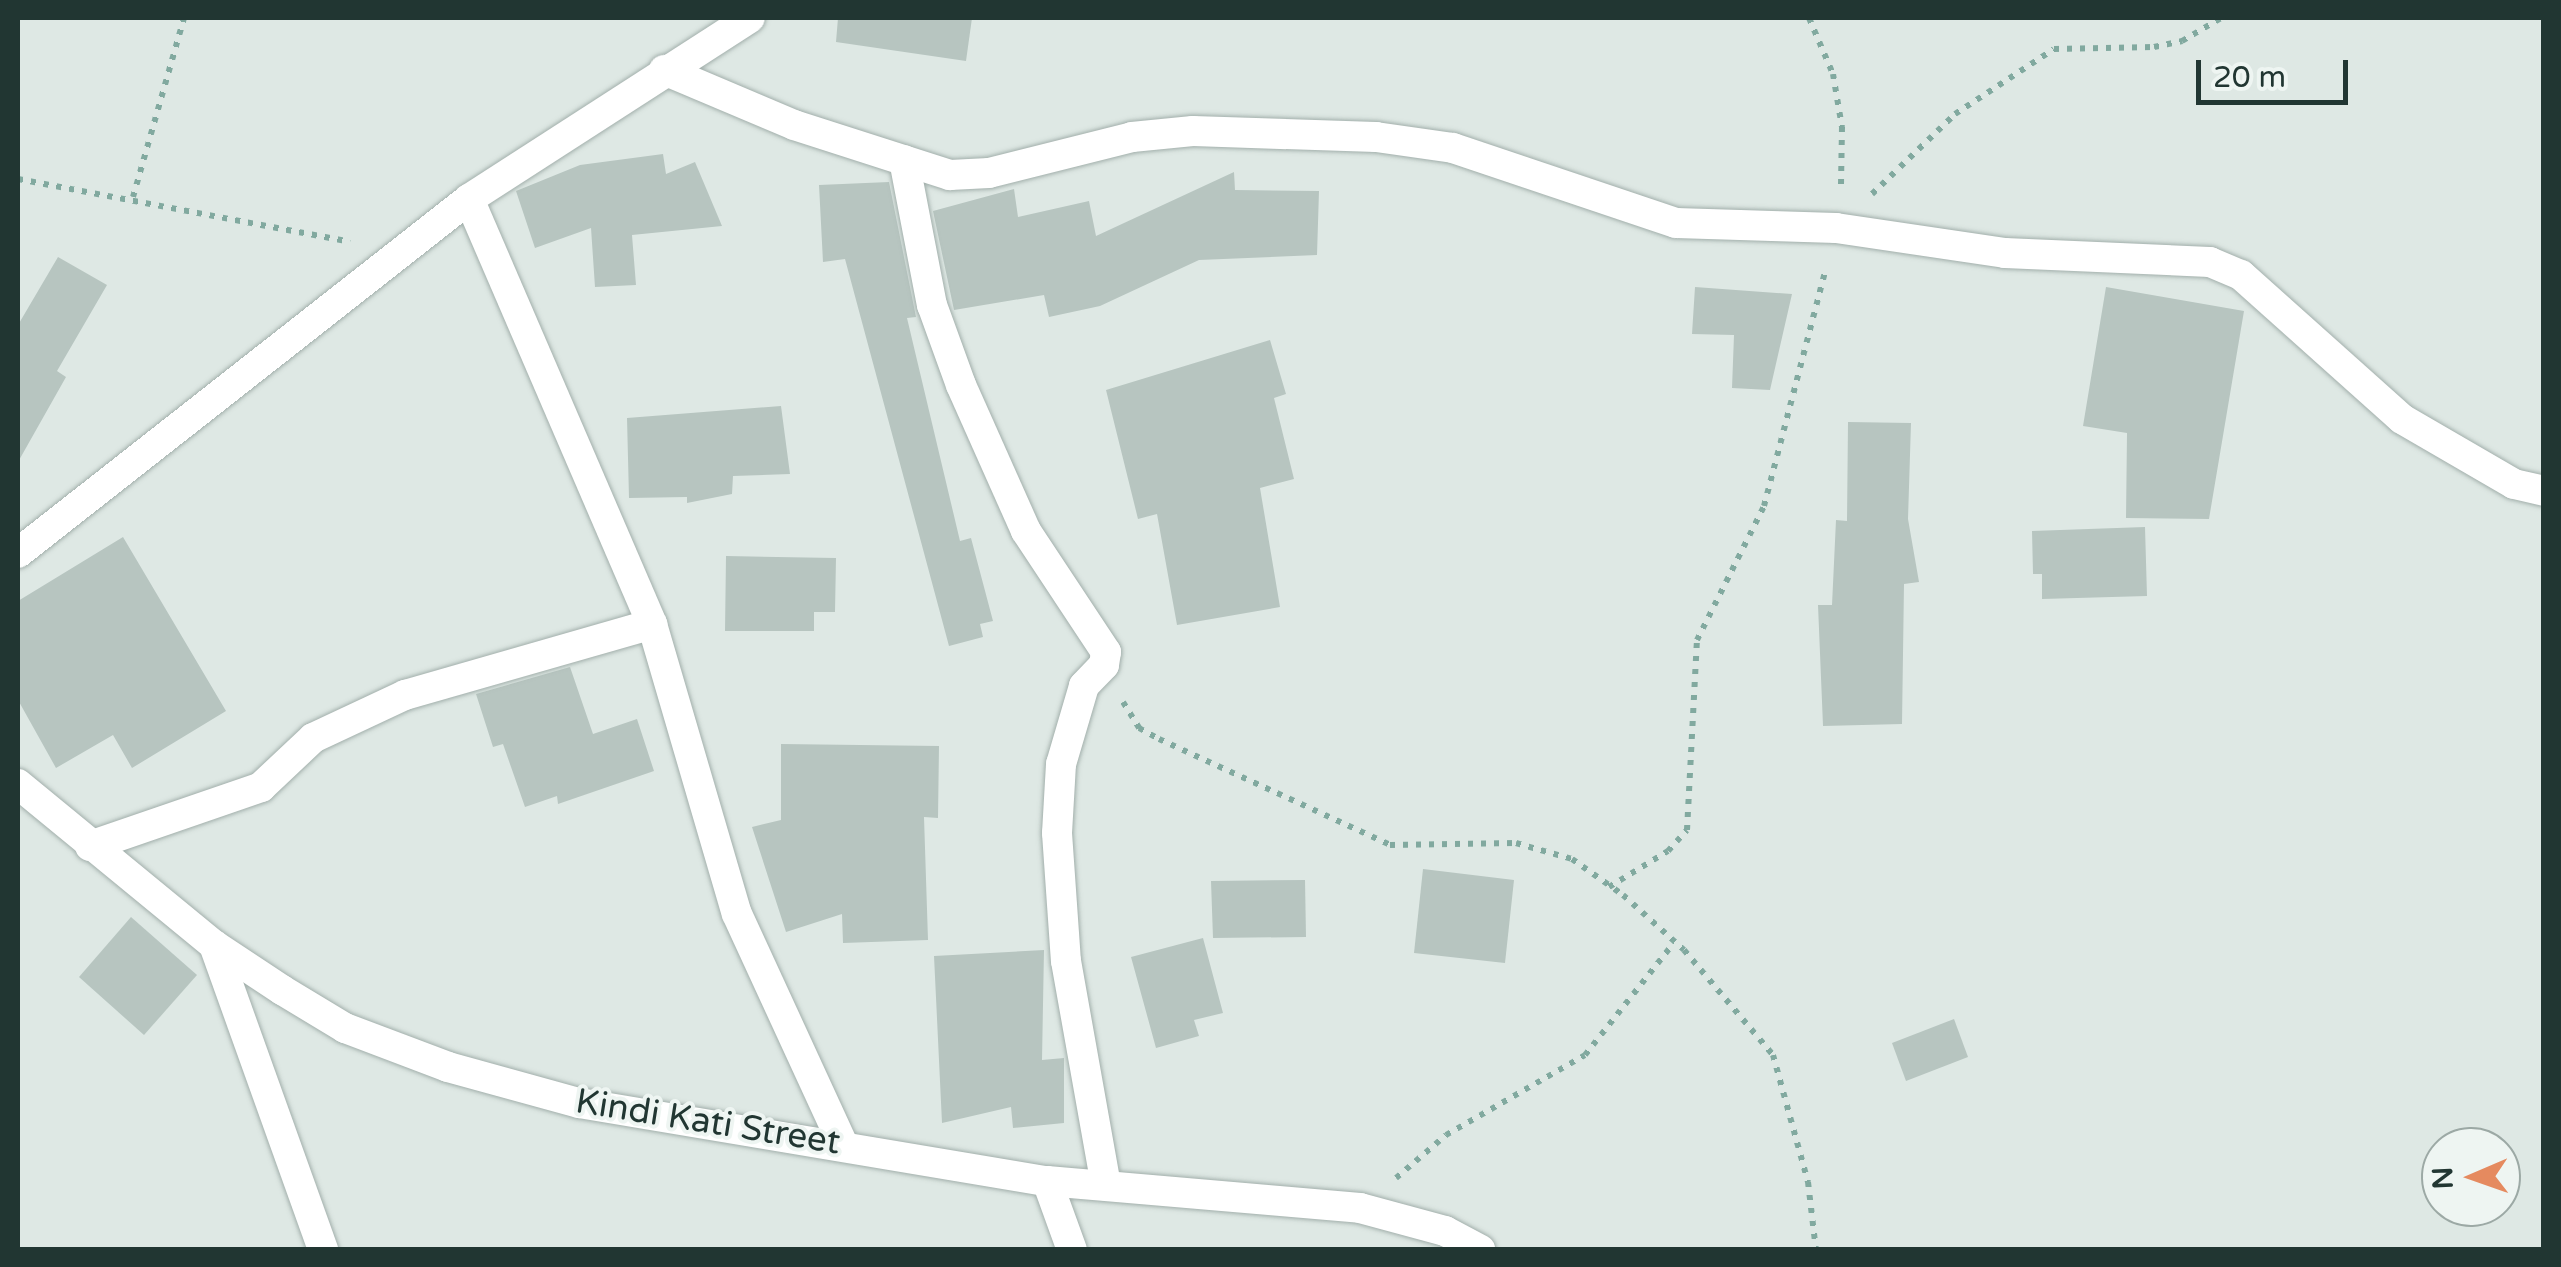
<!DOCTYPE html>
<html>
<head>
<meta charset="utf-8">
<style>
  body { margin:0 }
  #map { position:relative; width:2561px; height:1267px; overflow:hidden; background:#dee8e4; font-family:"Varela Round",sans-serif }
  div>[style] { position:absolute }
  .building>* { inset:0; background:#b7c5c0 }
  .path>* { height:6px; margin-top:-3px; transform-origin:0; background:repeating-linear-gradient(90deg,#81a99f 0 5px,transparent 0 13px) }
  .roads { filter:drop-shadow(0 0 2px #a2afab) drop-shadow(0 0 2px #a2afab) }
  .minor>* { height:30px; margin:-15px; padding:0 15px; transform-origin:15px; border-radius:15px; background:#fff }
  span { translate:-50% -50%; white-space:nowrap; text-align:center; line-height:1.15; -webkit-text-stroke:8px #eef5f2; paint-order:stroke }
  .street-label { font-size:35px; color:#213632 }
  .frame { position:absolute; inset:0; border:20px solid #213632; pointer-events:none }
  .north { position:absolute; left:2421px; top:1127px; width:100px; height:100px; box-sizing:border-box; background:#eef5f2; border:2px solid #9ca9a5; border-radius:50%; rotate:268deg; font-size:28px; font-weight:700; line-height:40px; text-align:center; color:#213632 }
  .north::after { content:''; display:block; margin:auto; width:35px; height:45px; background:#e58a5f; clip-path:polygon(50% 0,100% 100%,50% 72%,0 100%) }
  .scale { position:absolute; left:2196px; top:60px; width:152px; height:45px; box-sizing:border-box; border:5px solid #213632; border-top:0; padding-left:12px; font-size:30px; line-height:35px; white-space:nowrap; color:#213632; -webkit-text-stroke:8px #eef5f2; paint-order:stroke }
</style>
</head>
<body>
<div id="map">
  <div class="building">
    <i style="clip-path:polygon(838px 18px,972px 18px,966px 61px,836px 42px)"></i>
    <i style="clip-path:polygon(663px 154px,666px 174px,695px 162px,722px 226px,632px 235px,636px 285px,595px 287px,591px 228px,535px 248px,516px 191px,580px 165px)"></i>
    <i style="clip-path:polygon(1234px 172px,1235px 190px,1319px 191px,1317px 255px,1199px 260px,1100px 306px,1049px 317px,1044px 295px,954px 310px,933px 211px,1014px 189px,1018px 217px,1089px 201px,1096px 236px)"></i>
    <i style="clip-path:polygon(889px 182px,916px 317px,907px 318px,960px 541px,971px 538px,993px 621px,980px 624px,983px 637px,949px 646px,845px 259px,823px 262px,819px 185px)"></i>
    <i style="clip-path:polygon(58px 257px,107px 285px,57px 371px,66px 377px,18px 462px,18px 325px)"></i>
    <i style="clip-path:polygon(1695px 287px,1792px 294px,1770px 390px,1732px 388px,1734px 335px,1692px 334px)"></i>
    <i style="clip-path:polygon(2106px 287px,2244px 311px,2209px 519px,2126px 518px,2127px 433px,2083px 426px)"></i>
    <i style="clip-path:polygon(1270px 340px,1286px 394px,1274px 398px,1294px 479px,1260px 488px,1280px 607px,1177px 625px,1157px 514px,1138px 519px,1106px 390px)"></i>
    <i style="clip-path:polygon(781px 406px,790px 474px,733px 476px,732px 494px,687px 503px,687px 497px,629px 498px,627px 418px)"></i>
    <i style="clip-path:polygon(1848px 422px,1911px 423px,1908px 519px,1919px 582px,1904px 584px,1902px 724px,1823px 726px,1818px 605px,1832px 605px,1836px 520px,1847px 521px)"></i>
    <i style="clip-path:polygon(2145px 527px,2147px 596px,2042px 599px,2042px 574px,2033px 574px,2032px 531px)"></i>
    <i style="clip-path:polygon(123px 537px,226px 711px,132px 768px,113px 735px,56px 768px,18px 700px,18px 601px)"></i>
    <i style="clip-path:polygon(726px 556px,836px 558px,835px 612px,814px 612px,814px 631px,725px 631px)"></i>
    <i style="clip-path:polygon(570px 667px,593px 734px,637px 719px,654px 771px,558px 804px,557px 796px,525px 807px,503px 744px,493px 747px,476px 694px)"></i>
    <i style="clip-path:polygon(781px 744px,939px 746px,938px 818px,924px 817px,928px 940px,843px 943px,842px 914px,786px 932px,752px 827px,781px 820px)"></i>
    <i style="clip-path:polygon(1423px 869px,1514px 880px,1505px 963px,1414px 953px)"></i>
    <i style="clip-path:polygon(1305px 880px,1306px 937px,1213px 938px,1211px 881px)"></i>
    <i style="clip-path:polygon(131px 917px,197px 975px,144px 1035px,79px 977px)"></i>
    <i style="clip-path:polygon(1203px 938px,1223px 1013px,1194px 1020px,1199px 1036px,1156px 1048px,1131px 957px)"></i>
    <i style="clip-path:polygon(1044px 950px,1042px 1060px,1064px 1058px,1064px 1123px,1013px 1128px,1011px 1107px,942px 1123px,934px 956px)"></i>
    <i style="clip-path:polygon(1954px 1019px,1968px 1057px,1906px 1081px,1892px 1043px)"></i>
  </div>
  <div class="path">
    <i style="left:1809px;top:18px;width:61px;rotate:66.8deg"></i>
    <i style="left:1833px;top:74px;width:54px;rotate:80.4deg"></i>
    <i style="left:1842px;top:127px;width:60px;rotate:91deg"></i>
    <i style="left:18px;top:179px;width:338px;rotate:10.7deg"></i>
    <i style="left:1872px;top:194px;width:115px;rotate:-43.9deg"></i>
    <i style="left:1955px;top:114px;width:118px;rotate:-33.3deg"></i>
    <i style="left:2054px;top:49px;width:100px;rotate:-1.1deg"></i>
    <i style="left:2154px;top:47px;width:29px;rotate:-12deg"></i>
    <i style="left:2182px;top:41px;width:45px;rotate:-30.5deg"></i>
    <i style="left:133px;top:197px;width:186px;rotate:-74.1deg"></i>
    <i style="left:1123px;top:702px;width:31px;rotate:58deg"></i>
    <i style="left:1139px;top:728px;width:23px;rotate:29deg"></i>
    <i style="left:1159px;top:739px;width:254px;rotate:24.6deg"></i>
    <i style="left:1390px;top:845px;width:126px;rotate:-0.9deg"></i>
    <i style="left:1516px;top:843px;width:58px;rotate:15.9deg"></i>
    <i style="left:1572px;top:859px;width:62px;rotate:35.2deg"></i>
    <i style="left:1623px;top:895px;width:82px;rotate:42deg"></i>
    <i style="left:1684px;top:950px;width:138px;rotate:49.7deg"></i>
    <i style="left:1773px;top:1055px;width:132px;rotate:74.6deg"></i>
    <i style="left:1808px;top:1182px;width:68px;rotate:83.3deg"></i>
    <i style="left:1609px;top:887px;width:69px;rotate:-31.4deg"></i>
    <i style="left:1668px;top:851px;width:28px;rotate:-48deg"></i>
    <i style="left:1687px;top:830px;width:190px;rotate:-87deg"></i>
    <i style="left:1697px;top:640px;width:150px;rotate:-63.4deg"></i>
    <i style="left:1764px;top:506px;width:246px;rotate:-75.4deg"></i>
    <i style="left:1396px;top:1178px;width:66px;rotate:-40.7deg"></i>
    <i style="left:1446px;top:1135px;width:160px;rotate:-29.9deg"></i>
    <i style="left:1585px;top:1055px;width:142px;rotate:-51.6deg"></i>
  </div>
  <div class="roads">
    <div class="minor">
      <i style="left:664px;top:70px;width:141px;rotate:22.9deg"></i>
      <i style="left:794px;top:125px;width:164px;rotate:17.8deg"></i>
      <i style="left:950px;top:175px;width:39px;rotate:-3deg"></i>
      <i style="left:989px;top:173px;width:147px;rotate:-14.1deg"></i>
      <i style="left:1132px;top:137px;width:61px;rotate:-5.6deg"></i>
      <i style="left:1193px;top:131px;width:183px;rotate:1.9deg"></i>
      <i style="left:1376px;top:137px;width:78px;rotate:8.1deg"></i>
      <i style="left:1453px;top:148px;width:235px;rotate:18.6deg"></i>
      <i style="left:1676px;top:223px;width:160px;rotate:1.8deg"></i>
      <i style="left:1836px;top:228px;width:171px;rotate:8.4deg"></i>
      <i style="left:2005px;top:253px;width:205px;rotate:2.5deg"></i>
      <i style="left:2210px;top:262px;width:34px;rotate:23deg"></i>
      <i style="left:2241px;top:275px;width:216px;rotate:41.8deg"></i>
      <i style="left:2402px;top:419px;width:129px;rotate:30.1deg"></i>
      <i style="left:2514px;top:484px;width:31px;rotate:13deg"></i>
      <i style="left:904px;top:160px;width:148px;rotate:79.1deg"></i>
      <i style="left:932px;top:305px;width:85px;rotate:70.1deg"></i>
      <i style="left:961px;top:385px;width:160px;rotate:66deg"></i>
      <i style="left:1026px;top:531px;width:145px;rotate:56.5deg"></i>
      <i style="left:1106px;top:652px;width:13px;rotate:99deg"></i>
      <i style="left:1104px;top:665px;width:29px;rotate:134deg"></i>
      <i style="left:1084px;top:686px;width:81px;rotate:106.4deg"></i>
      <i style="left:1061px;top:764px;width:69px;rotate:93.3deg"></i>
      <i style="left:1057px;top:833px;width:128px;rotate:86deg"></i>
      <i style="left:1066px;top:961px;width:228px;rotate:79.9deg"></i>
      <i style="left:469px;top:199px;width:463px;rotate:66.7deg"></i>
      <i style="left:652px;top:624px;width:302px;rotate:73.7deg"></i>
      <i style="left:737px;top:914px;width:253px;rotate:65.3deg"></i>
      <i style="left:18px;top:553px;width:573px;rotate:-38.13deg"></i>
      <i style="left:469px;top:199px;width:334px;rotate:-32.8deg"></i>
      <i style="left:18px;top:784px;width:254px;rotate:39.4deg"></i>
      <i style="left:214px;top:945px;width:82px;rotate:33.5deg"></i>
      <i style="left:282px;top:990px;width:74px;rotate:31.1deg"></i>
      <i style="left:345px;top:1028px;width:110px;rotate:20.7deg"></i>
      <i style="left:448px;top:1067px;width:136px;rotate:15.4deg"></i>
      <i style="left:579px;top:1103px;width:474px;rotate:9.5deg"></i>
      <i style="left:1047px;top:1181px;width:314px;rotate:4.9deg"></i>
      <i style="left:1360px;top:1208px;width:88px;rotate:15.1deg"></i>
      <i style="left:1445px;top:1231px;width:40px;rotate:28deg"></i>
      <i style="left:90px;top:846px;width:181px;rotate:-19deg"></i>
      <i style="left:261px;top:787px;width:71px;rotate:-43.3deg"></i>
      <i style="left:313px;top:738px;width:102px;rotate:-25.1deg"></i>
      <i style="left:405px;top:695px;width:257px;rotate:-16deg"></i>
      <i style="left:214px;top:945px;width:324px;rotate:70.3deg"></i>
      <i style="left:1047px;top:1181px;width:73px;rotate:70.1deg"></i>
    </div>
  </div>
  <div class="street-label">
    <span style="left:708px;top:1122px;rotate:9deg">Kindi Kati Street</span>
  </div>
  <div class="frame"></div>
  <div class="north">N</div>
  <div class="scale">20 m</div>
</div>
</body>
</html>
